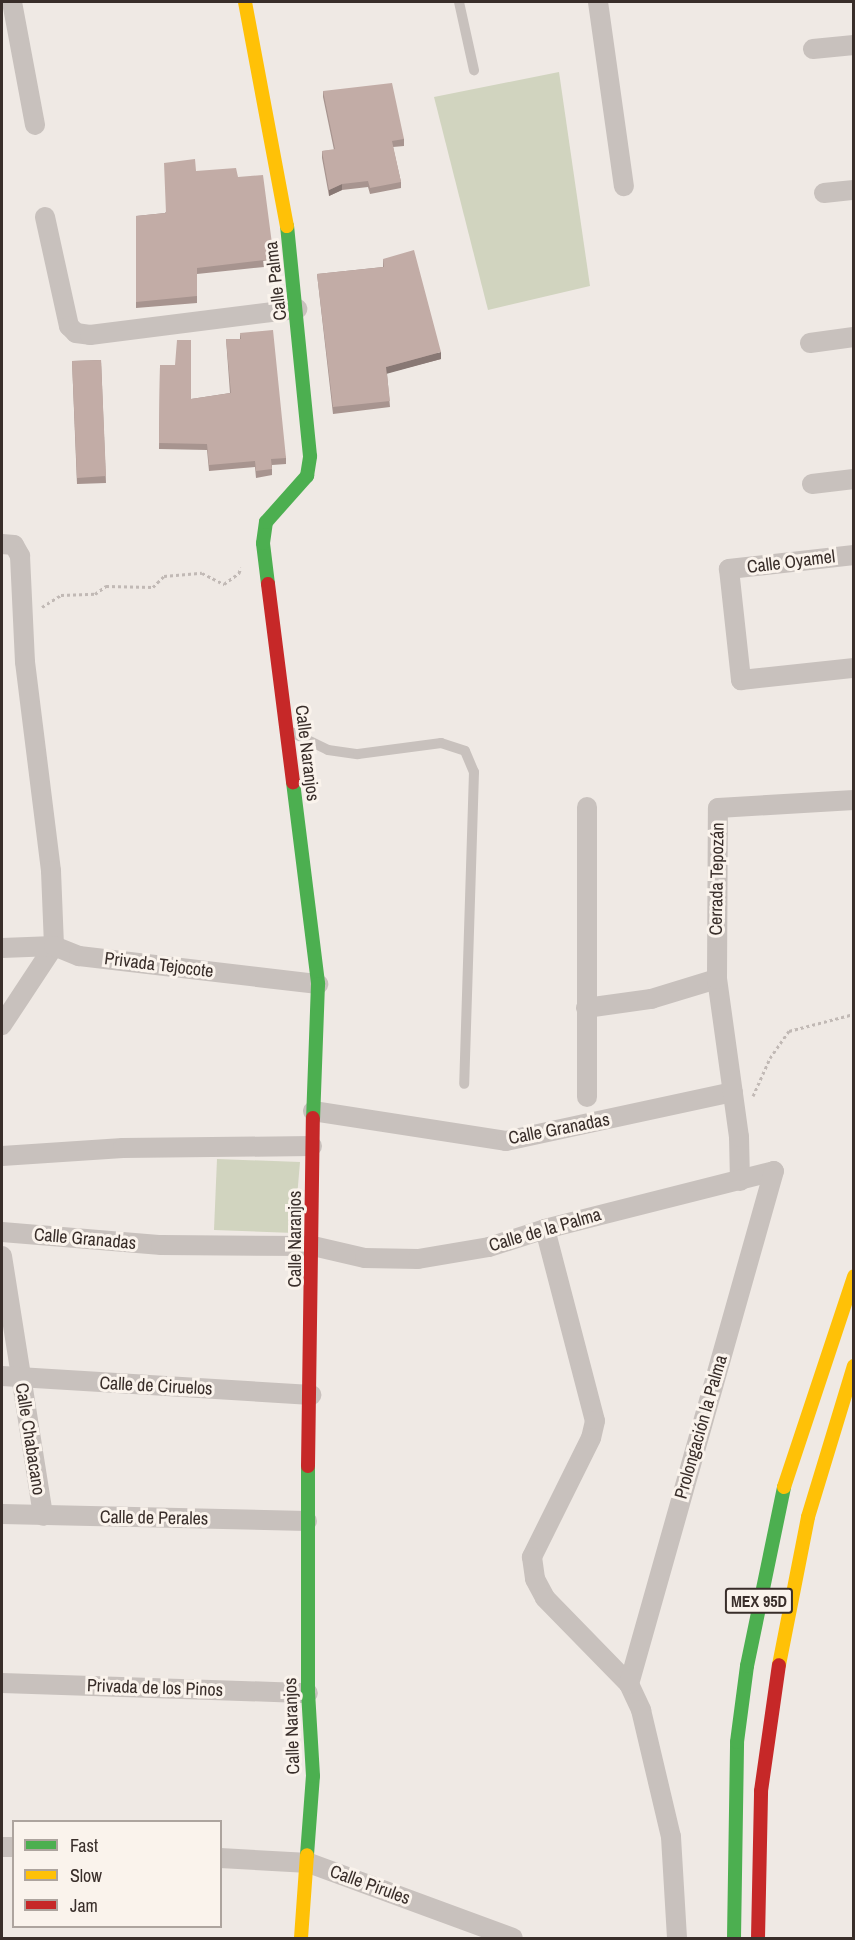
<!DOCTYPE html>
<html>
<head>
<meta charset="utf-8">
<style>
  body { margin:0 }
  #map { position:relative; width:855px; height:1940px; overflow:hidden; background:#efe9e4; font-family:"Archivo Narrow",sans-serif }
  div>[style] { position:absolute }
  .green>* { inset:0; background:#d1d4bf }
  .path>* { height:3px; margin-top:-1.5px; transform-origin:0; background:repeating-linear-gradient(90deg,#c1b9b5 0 3px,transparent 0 6px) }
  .lane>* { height:10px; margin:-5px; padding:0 5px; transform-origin:5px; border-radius:5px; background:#c8c1bd }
  .street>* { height:20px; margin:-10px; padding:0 10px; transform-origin:10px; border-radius:10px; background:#c8c1bd }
  .fast>* { height:14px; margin:-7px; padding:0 7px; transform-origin:7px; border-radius:7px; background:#4caf50 }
  .slow>* { height:14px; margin:-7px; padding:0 7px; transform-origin:7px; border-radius:7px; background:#ffc107 }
  .jam>* { height:14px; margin:-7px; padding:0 7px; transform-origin:7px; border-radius:7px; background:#c62828 }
  .wall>* { inset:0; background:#a7948f }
  .shaded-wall>* { inset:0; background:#887874 }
  .building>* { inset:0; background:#c2aca6 }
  span { translate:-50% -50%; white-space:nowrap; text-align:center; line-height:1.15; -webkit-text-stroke:6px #faf3ec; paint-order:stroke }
  .shield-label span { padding:2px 4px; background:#faf3ec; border:2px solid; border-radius:4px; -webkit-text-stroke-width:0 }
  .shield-label { font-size:16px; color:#392e2a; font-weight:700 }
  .street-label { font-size:18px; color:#392e2a }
  .frame { position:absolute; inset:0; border:3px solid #392e2a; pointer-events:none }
  .legend { position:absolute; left:12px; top:1820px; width:210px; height:108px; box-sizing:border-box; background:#faf3ec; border:2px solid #ada49e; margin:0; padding:8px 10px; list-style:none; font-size:18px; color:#392e2a }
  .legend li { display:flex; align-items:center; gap:12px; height:30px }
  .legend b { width:30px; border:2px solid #ada49e }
</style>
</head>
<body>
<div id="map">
  <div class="green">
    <i style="clip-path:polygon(559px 72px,590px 286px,488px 310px,434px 97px)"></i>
    <i style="clip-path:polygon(217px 1159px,300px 1162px,294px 1233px,214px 1230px)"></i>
  </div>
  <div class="path">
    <i style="left:42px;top:607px;width:22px;rotate:-32deg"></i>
    <i style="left:61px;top:595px;width:34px;rotate:-2deg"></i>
    <i style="left:95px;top:594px;width:14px;rotate:-36deg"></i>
    <i style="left:106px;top:586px;width:47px;rotate:1.2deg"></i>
    <i style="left:153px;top:587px;width:16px;rotate:-45deg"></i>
    <i style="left:164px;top:576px;width:38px;rotate:-5deg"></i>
    <i style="left:202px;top:573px;width:25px;rotate:27deg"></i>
    <i style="left:224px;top:584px;width:19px;rotate:-36deg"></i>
    <i style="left:239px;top:573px;width:6px;rotate:-72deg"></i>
    <i style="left:753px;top:1096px;width:42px;rotate:-65.9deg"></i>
    <i style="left:770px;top:1058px;width:33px;rotate:-55deg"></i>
    <i style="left:789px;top:1031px;width:67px;rotate:-14.7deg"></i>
  </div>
  <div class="lane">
    <i style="left:459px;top:2px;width:70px;rotate:77.6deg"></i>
    <i style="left:289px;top:731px;width:43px;rotate:26deg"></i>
    <i style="left:328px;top:750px;width:30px;rotate:8deg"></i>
    <i style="left:358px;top:754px;width:84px;rotate:-7.5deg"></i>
    <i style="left:441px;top:743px;width:25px;rotate:18deg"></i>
    <i style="left:465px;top:751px;width:23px;rotate:67deg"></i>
    <i style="left:474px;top:772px;width:312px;rotate:91.8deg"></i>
  </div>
  <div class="street">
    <i style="left:12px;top:2px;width:125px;rotate:79.4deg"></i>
    <i style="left:598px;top:2px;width:186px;rotate:82deg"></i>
    <i style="left:813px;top:49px;width:41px;rotate:-5.6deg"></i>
    <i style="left:824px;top:193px;width:30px;rotate:-6deg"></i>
    <i style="left:45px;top:217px;width:112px;rotate:77.6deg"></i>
    <i style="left:69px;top:326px;width:10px;rotate:45deg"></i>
    <i style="left:76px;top:333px;width:14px;rotate:8deg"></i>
    <i style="left:90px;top:335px;width:209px;rotate:-7.2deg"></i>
    <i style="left:810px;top:343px;width:44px;rotate:-7.8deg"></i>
    <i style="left:812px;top:484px;width:42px;rotate:-6.8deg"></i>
    <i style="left:2px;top:544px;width:12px;rotate:5deg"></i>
    <i style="left:14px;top:545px;width:13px;rotate:61deg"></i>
    <i style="left:20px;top:556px;width:106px;rotate:87.3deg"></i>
    <i style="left:25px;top:662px;width:211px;rotate:82.9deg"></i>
    <i style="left:51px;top:871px;width:75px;rotate:87.7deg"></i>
    <i style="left:54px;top:946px;width:95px;rotate:123.4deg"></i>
    <i style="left:854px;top:555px;width:126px;rotate:173.6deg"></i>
    <i style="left:729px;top:569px;width:112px;rotate:83.8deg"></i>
    <i style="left:741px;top:680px;width:114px;rotate:-6.1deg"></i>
    <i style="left:2px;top:948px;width:52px;rotate:-2.2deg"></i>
    <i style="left:54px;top:946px;width:27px;rotate:22deg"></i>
    <i style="left:79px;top:956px;width:241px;rotate:6.7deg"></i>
    <i style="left:586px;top:1008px;width:66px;rotate:-7.9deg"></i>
    <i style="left:651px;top:999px;width:69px;rotate:-16.9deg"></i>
    <i style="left:587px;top:1097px;width:290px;rotate:-90deg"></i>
    <i style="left:313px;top:1111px;width:195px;rotate:8.8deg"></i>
    <i style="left:506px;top:1141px;width:232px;rotate:-12.2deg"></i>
    <i style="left:2px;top:1156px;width:121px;rotate:-3.8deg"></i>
    <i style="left:123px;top:1148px;width:189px;rotate:-0.6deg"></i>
    <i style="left:740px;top:1181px;width:44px;rotate:-91.3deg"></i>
    <i style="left:739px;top:1137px;width:160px;rotate:-97.9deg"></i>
    <i style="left:717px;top:979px;width:171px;rotate:-89.7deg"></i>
    <i style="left:718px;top:808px;width:136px;rotate:-3.4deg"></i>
    <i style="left:545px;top:1229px;width:198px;rotate:75.4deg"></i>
    <i style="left:595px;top:1421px;width:17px;rotate:103deg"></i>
    <i style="left:591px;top:1438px;width:133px;rotate:116.4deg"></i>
    <i style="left:532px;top:1557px;width:22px;rotate:82deg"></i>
    <i style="left:535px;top:1579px;width:21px;rotate:62deg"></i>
    <i style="left:545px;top:1598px;width:120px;rotate:45.7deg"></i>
    <i style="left:629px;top:1684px;width:29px;rotate:65deg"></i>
    <i style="left:641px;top:1710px;width:130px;rotate:76.7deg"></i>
    <i style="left:671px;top:1837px;width:101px;rotate:86.6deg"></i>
    <i style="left:2px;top:1232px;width:160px;rotate:4.7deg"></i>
    <i style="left:161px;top:1245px;width:152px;rotate:0.4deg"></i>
    <i style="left:313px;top:1246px;width:53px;rotate:13deg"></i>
    <i style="left:365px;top:1258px;width:53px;rotate:1.1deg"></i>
    <i style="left:418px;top:1259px;width:72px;rotate:-9.6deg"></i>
    <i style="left:489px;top:1247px;width:59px;rotate:-17.8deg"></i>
    <i style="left:545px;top:1229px;width:236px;rotate:-14.2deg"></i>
    <i style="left:2px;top:1256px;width:263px;rotate:81deg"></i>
    <i style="left:2px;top:1376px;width:310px;rotate:3.5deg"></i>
    <i style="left:2px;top:1514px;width:305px;rotate:1.3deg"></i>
    <i style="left:2px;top:1683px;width:306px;rotate:1.9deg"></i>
    <i style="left:629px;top:1684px;width:533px;rotate:-74.22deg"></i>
    <i style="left:2px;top:1847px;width:12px"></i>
    <i style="left:220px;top:1858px;width:89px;rotate:3.2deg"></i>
    <i style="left:309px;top:1863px;width:217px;rotate:20.2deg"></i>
  </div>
  <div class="fast">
    <i style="left:268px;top:584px;width:41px;rotate:-97deg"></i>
    <i style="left:263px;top:543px;width:21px;rotate:-82deg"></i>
    <i style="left:266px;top:522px;width:62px;rotate:-48.3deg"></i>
    <i style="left:307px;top:476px;width:20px;rotate:-81deg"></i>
    <i style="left:310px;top:456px;width:231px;rotate:-95.7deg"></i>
    <i style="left:293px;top:782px;width:204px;rotate:82.9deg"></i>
    <i style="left:318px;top:984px;width:134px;rotate:92.1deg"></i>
    <i style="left:307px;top:1855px;width:79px;rotate:-85.7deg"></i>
    <i style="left:313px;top:1776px;width:83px;rotate:-93.4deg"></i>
    <i style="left:308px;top:1693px;width:227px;rotate:-90deg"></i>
    <i style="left:734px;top:1938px;width:196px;rotate:-89.1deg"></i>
    <i style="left:737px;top:1742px;width:77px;rotate:-82.5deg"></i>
    <i style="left:747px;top:1666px;width:183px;rotate:-78.3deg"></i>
  </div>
  <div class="slow">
    <i style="left:245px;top:2px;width:228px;rotate:79.4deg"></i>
    <i style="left:784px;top:1487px;width:222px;rotate:-71.6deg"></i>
    <i style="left:779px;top:1665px;width:151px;rotate:-78.9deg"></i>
    <i style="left:808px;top:1517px;width:158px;rotate:-73.1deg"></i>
    <i style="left:301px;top:1938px;width:83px;rotate:-85.9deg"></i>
  </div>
  <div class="jam">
    <i style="left:268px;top:584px;width:200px;rotate:82.8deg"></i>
    <i style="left:308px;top:1466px;width:348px;rotate:-89.2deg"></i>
    <i style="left:758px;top:1938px;width:147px;rotate:-88.8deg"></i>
    <i style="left:761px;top:1791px;width:127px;rotate:-81.9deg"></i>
  </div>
  <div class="wall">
    <i style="clip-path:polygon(323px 91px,404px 139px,404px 146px,393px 147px,401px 182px,401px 188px,370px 194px,368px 187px,342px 190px,329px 196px,322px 158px,322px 151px,334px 150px,323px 97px)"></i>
    <i style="clip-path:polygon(196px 171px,238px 177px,274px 259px,274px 266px,197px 274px,197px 303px,136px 308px,136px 216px,165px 213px)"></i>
    <i style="clip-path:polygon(383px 259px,441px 359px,387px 373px,390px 407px,333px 414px,317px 274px,383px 267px)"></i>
    <i style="clip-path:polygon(240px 333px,286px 458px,286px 464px,272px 465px,272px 475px,256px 478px,255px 467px,209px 471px,207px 450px,159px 449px,160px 365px,191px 399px,230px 393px,226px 339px,240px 339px)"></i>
    <i style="clip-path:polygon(101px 360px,106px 483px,77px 484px,72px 361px)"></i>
  </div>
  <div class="shaded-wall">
    <i style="clip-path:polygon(342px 184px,342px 190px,329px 196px,329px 190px)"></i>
    <i style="clip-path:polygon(441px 352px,441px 359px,386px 374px,386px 367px)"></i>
  </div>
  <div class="building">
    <i style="clip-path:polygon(392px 83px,404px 139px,392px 141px,401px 182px,370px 188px,368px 181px,342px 184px,329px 190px,322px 151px,335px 149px,323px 91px)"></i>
    <i style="clip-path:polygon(195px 159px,196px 171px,236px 168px,238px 177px,263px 175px,274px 259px,197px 268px,197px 296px,136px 302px,136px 216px,166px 213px,164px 163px)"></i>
    <i style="clip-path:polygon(414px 250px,441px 352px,386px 367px,390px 401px,333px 407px,317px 274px,384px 267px,383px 259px)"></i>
    <i style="clip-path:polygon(273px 330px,286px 458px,271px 459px,272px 469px,256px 471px,255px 461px,209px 465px,207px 444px,159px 443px,160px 365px,175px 365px,177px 340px,191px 340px,191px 399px,231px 393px,226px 339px,241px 339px,240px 333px)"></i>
    <i style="clip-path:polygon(101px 360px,106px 476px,77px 478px,72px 361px)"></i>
  </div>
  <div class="shield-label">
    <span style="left:759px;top:1601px">MEX 95D</span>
  </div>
  <div class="street-label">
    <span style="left:276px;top:281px;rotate:-97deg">Calle Palma</span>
    <span style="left:791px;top:562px;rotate:-7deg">Calle Oyamel</span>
    <span style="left:307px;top:753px;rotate:83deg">Calle Naranjos</span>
    <span style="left:717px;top:879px;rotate:-89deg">Cerrada Tepozán</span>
    <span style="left:159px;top:965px;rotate:7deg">Privada Tejocote</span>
    <span style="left:559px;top:1129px;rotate:-11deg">Calle Granadas</span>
    <span style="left:545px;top:1230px;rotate:-16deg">Calle de la Palma</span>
    <span style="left:85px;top:1239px;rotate:5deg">Calle Granadas</span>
    <span style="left:295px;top:1239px;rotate:-90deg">Calle Naranjos</span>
    <span style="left:156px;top:1386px;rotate:3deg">Calle de Ciruelos</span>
    <span style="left:701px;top:1427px;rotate:-74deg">Prolongación la Palma</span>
    <span style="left:30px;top:1439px;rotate:81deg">Calle Chabacano</span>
    <span style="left:154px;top:1518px;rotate:1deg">Calle de Perales</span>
    <span style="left:155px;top:1688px;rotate:2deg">Privada de los Pinos</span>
    <span style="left:292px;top:1726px;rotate:-92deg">Calle Naranjos</span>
    <span style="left:370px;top:1885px;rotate:20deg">Calle Pirules</span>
  </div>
  <div class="frame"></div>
  <ul class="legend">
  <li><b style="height:8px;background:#4caf50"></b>Fast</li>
  <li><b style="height:8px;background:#ffc107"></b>Slow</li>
  <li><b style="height:8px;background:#c62828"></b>Jam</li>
  </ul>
</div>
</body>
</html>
